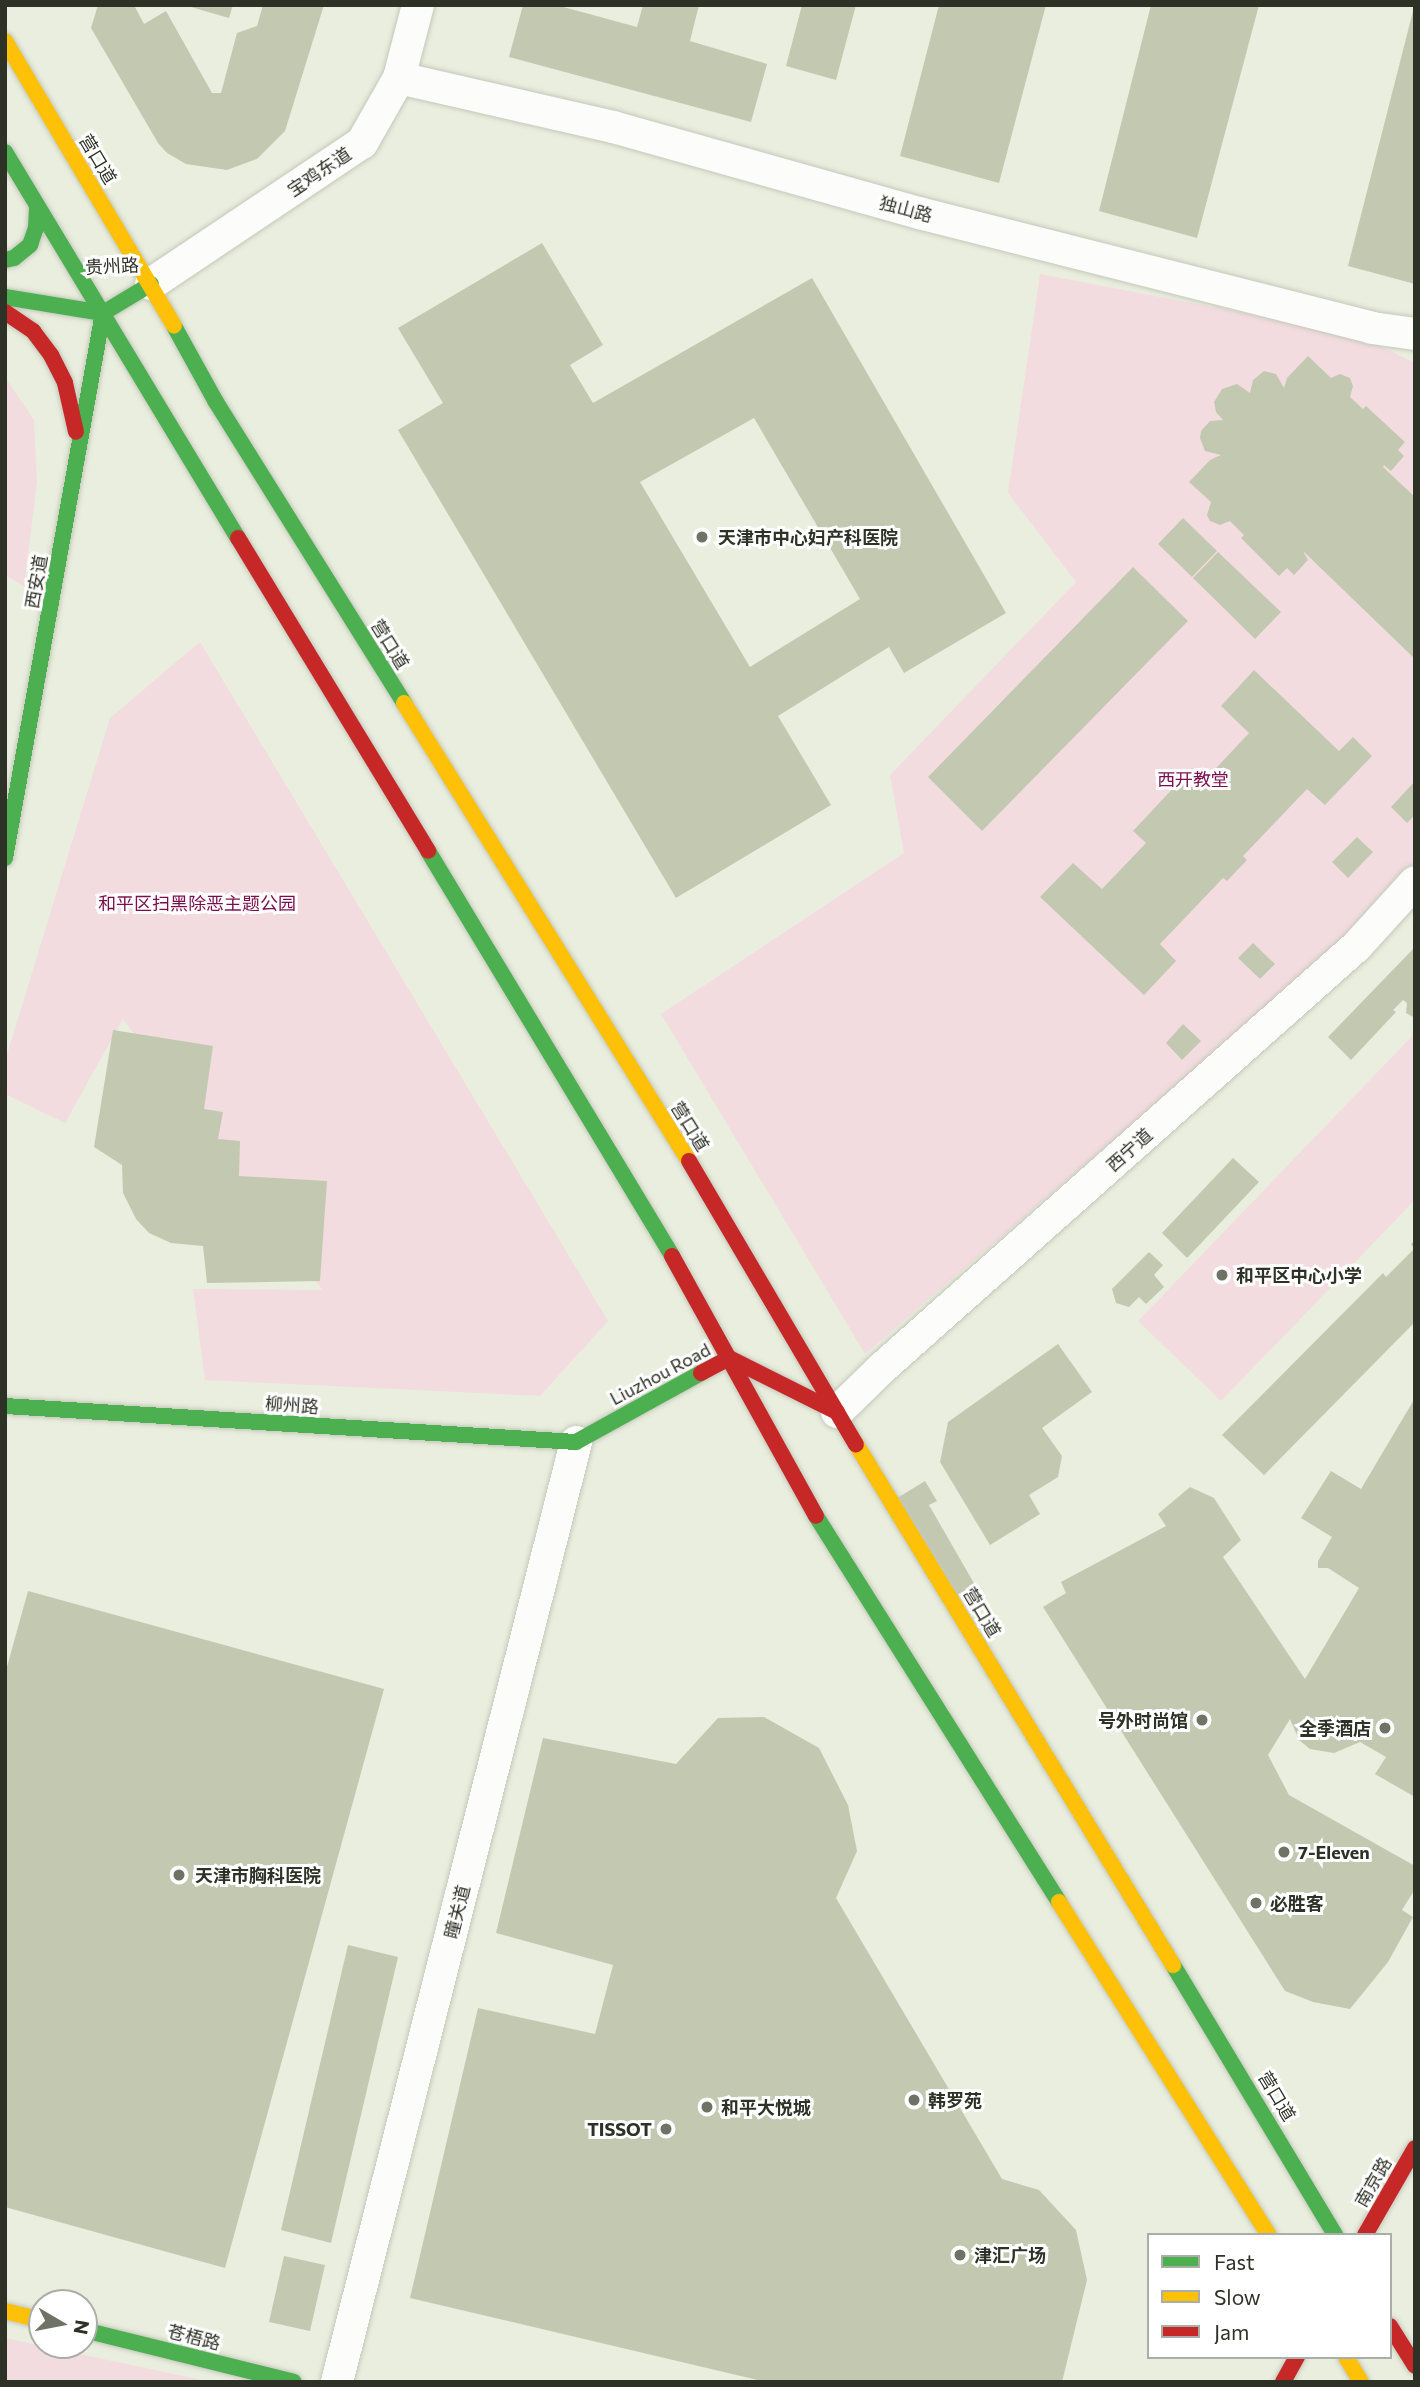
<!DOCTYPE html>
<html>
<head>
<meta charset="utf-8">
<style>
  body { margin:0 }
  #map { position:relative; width:1420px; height:2387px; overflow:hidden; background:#e9eede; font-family:Commissioner,"Noto Sans SC",sans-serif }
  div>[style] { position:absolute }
  .green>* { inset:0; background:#f3dcdf }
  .building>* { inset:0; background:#c3c9b1 }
  .roads { filter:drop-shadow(0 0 2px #c4c8bb) drop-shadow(0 0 2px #c4c8bb) }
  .street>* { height:32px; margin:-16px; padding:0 16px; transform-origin:16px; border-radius:16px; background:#fcfcfa }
  .fast>* { height:16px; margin:-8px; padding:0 8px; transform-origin:8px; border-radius:8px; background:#4caf50 }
  .slow>* { height:16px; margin:-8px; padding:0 8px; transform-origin:8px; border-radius:8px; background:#ffc107 }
  .jam>* { height:16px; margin:-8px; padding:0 8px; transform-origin:8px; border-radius:8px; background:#c62828 }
  .dots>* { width:19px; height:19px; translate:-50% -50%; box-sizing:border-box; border:4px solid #fff; border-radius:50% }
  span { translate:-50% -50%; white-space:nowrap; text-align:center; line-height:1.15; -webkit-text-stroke:6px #fff; paint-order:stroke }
  .street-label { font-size:18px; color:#2e3126 }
  .poi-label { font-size:18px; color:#2e3126; font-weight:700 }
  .left { translate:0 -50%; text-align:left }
  .right { translate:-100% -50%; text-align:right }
  .park-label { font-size:18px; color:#790e4e }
  .frame { position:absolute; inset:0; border:7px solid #2e3126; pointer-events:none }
  .legend { position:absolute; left:1147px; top:2233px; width:245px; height:126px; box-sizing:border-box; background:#fff; border:2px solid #abada8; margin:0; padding:9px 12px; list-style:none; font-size:21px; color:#2e3126 }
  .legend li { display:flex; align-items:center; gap:14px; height:35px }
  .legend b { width:35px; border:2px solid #abada8 }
  .north { position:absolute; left:28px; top:2289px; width:70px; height:70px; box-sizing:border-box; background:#fff; border:2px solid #abada8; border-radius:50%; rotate:100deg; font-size:19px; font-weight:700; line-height:28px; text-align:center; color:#2e3126 }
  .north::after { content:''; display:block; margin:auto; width:24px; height:32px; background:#6f7366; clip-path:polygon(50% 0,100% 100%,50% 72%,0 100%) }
</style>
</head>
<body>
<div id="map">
  <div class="green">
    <i style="clip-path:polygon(1040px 274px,1355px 334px,1415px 363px,1415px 863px,1351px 935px,865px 1354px,661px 1014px,904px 853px,890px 775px,1076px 582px,1008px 493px)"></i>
    <i style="clip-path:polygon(5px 377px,34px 420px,37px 482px,24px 586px,5px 575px)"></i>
    <i style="clip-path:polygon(200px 642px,608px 1321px,540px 1396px,205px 1380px,193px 1289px,322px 1290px,123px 1019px,65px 1123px,5px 1094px,5px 1061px,110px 718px)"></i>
    <i style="clip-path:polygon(1415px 1033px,1415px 1200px,1221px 1401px,1138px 1321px)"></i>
    <i style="clip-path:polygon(5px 2338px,211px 2382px,5px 2382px)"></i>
  </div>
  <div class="building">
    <i style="clip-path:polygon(98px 5px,134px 5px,144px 24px,166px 11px,212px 93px,221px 93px,237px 33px,257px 26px,263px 5px,324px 5px,285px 131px,257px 159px,227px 170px,186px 164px,167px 153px,158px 143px,91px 28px)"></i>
    <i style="clip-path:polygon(184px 5px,233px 5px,229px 18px)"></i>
    <i style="clip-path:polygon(523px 5px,556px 5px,637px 27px,643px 5px,699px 5px,690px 41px,767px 64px,751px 122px,509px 57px)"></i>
    <i style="clip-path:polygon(802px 5px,856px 5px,836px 80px,786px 66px)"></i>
    <i style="clip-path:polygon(939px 5px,1046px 5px,999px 183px,900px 156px)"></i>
    <i style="clip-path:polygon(1151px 5px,1259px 5px,1197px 238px,1099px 211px)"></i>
    <i style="clip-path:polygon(1414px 7px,1415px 7px,1415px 284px,1348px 266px)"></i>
    <i style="clip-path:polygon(evenodd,542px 243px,603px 345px,570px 365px,593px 403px,812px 278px,1006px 613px,904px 673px,889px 647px,778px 716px,831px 805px,676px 898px,398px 430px,443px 403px,398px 328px,542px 243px,754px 418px,860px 599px,750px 667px,640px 482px,754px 418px)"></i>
    <i style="clip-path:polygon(1308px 356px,1331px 378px,1340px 374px,1350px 378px,1353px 386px,1350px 397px,1363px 409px,1366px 406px,1405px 442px,1398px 450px,1404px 456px,1391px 471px,1384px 465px,1383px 467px,1415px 497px,1415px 659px,1303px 551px,1308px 560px,1294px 575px,1287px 568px,1279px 576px,1241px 538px,1244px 535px,1230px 521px,1220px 525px,1210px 521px,1207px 515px,1211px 502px,1189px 482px,1210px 460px,1221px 455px,1205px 451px,1200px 438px,1201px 431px,1210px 421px,1223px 420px,1216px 412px,1214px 402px,1222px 389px,1237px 384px,1250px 393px,1253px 380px,1264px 371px,1276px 374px,1284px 388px,1287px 378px)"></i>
    <i style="clip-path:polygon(1183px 518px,1217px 551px,1192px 577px,1158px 544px)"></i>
    <i style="clip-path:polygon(1218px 552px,1281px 612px,1255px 639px,1193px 578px)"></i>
    <i style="clip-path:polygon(1133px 567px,1188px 621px,982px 831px,928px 777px)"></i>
    <i style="clip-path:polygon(1254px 670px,1339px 751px,1353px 737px,1372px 756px,1325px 805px,1307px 789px,1243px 856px,1247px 860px,1227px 881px,1223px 878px,1160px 944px,1176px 961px,1144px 995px,1040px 897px,1073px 863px,1102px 889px,1146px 843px,1133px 831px,1192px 768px,1205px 780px,1249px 733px,1221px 706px)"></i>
    <i style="clip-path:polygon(1415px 781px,1415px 815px,1407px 823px,1391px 807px)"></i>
    <i style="clip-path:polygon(1357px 837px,1373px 852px,1348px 878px,1332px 862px)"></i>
    <i style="clip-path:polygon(1253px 943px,1275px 964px,1260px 979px,1238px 958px)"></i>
    <i style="clip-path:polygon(1415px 947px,1415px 1018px,1406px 1013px,1407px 1003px,1403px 1000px,1393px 1010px,1396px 1012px,1351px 1060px,1328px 1037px)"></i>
    <i style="clip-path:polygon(1183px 1024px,1201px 1041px,1182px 1060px,1166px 1043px)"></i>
    <i style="clip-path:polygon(113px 1030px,213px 1046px,204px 1109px,223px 1112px,218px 1139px,240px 1141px,239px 1176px,327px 1181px,320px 1281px,207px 1283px,203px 1246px,171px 1243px,149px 1233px,136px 1219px,123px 1193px,122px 1165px,94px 1147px)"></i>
    <i style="clip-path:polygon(1233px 1158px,1259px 1182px,1187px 1258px,1162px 1233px)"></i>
    <i style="clip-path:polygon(1415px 1240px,1415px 1322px,1264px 1475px,1222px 1435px,1383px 1273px,1386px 1277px,1414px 1249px,1411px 1244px)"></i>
    <i style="clip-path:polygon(1149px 1252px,1163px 1265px,1154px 1275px,1164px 1287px,1146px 1304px,1139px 1297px,1129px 1307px,1116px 1303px,1112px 1289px)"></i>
    <i style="clip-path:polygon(1058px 1344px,1092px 1392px,1042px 1428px,1062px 1456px,1058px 1477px,1029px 1495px,1040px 1514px,990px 1545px,940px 1462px,948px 1422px)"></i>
    <i style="clip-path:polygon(1415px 1398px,1415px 1797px,1375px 1774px,1386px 1757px,1360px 1742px,1334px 1753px,1310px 1749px,1299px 1740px,1290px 1719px,1268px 1755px,1289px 1795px,1415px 1866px,1415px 1889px,1402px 1910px,1413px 1917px,1388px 1962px,1350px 2009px,1313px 2002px,1285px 1991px,1043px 1607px,1066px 1593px,1061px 1582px,1166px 1526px,1158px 1514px,1190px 1487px,1214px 1498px,1241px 1540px,1223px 1557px,1305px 1679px,1359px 1588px,1328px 1568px,1318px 1568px,1318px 1561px,1332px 1537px,1301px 1518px,1331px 1471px,1361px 1489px)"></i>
    <i style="clip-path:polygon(925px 1481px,937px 1501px,929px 1505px,975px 1585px,951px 1598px,894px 1500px)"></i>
    <i style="clip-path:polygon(28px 1591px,384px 1689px,225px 2268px,5px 2207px,5px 1674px)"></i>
    <i style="clip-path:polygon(764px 1717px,819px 1748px,848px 1805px,857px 1851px,836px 1898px,1002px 2179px,1039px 2190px,1076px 2230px,1087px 2280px,1062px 2382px,766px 2382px,410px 2298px,478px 2008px,595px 2034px,613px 1965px,496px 1933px,543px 1738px,676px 1764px,718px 1718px)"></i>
    <i style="clip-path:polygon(348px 1945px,398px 1957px,331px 2243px,281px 2230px)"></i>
    <i style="clip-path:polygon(284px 2256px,325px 2265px,310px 2331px,269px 2322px)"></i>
  </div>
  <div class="roads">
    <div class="street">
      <i style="left:399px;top:78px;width:220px;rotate:12.9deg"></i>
      <i style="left:613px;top:127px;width:318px;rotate:15.7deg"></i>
      <i style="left:919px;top:213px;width:467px;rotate:14.2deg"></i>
      <i style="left:1372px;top:328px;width:43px;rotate:7.9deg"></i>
      <i style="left:151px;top:284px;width:254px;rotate:-33.8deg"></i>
      <i style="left:362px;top:143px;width:75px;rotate:-60.4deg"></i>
      <i style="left:399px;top:78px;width:75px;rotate:-75.4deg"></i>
      <i style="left:837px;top:1412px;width:62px;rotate:-44.3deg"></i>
      <i style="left:881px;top:1369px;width:637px;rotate:-41.63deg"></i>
      <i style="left:1357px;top:946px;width:86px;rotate:-47.8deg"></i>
      <i style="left:337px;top:2382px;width:970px;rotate:-75.73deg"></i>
    </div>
    <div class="fast">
      <i style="left:5px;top:152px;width:451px;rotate:58.9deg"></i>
      <i style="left:5px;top:260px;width:9px;rotate:-13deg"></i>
      <i style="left:14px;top:258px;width:21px;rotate:-39deg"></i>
      <i style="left:30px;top:245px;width:18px;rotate:-71deg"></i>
      <i style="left:36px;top:228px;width:22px;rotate:-87deg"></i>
      <i style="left:5px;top:297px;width:99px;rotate:9.3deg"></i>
      <i style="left:103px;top:313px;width:56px;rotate:-31.1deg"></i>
      <i style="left:174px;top:326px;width:87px;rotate:61.1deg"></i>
      <i style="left:216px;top:402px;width:355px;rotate:58deg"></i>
      <i style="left:428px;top:851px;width:473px;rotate:58.9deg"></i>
      <i style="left:5px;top:858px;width:554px;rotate:-79.81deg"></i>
      <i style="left:5px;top:1406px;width:572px;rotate:3.61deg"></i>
      <i style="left:576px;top:1442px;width:143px;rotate:-28.9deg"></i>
      <i style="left:816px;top:1516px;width:456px;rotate:57.8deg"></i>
      <i style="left:1173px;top:1965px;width:315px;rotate:59deg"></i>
      <i style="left:84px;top:2330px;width:216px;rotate:13.9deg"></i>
    </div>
    <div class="slow">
      <i style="left:5px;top:41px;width:331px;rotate:59.3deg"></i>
      <i style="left:404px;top:703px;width:539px;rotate:58.11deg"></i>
      <i style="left:856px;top:1444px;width:610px;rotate:58.68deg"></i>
      <i style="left:1059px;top:1902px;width:394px;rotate:57.8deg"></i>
      <i style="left:5px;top:2311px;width:38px;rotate:14deg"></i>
      <i style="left:1346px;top:2357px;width:29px;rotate:59deg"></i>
    </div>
    <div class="jam">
      <i style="left:5px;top:312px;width:34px;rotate:34deg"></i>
      <i style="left:33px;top:331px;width:30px;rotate:53deg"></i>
      <i style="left:51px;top:355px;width:31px;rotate:63deg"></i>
      <i style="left:65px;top:383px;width:50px;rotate:77.3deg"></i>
      <i style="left:238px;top:538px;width:366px;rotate:58.7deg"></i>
      <i style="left:689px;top:1161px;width:329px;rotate:59.5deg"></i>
      <i style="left:672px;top:1256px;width:297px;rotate:61deg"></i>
      <i style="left:701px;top:1373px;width:32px;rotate:-28deg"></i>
      <i style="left:729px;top:1358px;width:121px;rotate:26.6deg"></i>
      <i style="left:1365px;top:2235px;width:100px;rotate:-60.1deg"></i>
      <i style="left:1390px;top:2326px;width:47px;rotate:58deg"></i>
      <i style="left:1283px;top:2382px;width:29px;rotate:-61deg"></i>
    </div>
  </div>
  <div class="dots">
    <i style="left:702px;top:537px;background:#6f7366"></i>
    <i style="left:1222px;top:1275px;background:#6f7366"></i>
    <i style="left:1202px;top:1720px;background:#6f7366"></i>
    <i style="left:1385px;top:1728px;background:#6f7366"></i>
    <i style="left:1284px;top:1852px;background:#6f7366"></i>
    <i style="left:179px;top:1875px;background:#6f7366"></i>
    <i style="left:1256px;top:1903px;background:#6f7366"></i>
    <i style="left:914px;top:2100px;background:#6f7366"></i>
    <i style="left:707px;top:2107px;background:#6f7366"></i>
    <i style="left:666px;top:2129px;background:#6f7366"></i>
    <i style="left:960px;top:2255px;background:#6f7366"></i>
  </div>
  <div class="street-label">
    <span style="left:98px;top:159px;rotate:59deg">营口道</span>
    <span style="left:319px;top:172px;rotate:-34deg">宝鸡东道</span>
    <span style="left:906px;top:209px;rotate:15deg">独山路</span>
    <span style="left:112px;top:266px;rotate:-3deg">贵州路</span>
    <span style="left:36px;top:582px;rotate:-80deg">西安道</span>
    <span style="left:390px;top:644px;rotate:58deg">营口道</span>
    <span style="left:690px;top:1126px;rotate:58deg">营口道</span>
    <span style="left:1129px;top:1150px;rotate:-42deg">西宁道</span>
    <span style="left:660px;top:1374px;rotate:-28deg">Liuzhou Road</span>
    <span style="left:292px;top:1405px;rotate:4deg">柳州路</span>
    <span style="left:982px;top:1612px;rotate:59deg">营口道</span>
    <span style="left:457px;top:1912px;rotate:-76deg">瞳关道</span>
    <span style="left:1277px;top:2096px;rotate:59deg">营口道</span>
    <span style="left:1373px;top:2182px;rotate:-60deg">南京路</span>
    <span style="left:194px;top:2337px;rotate:14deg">苍梧路</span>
  </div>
  <div class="poi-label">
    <span class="left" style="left:718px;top:537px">天津市中心妇产科医院</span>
    <span class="left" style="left:1236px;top:1275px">和平区中心小学</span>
    <span class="right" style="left:1188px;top:1720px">号外时尚馆</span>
    <span class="right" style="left:1371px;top:1728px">全季酒店</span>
    <span class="left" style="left:1298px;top:1852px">7-Eleven</span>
    <span class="left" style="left:195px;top:1875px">天津市胸科医院</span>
    <span class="left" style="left:1270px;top:1903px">必胜客</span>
    <span class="left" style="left:928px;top:2100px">韩罗苑</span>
    <span class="left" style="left:721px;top:2107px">和平大悦城</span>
    <span class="right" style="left:652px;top:2129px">TISSOT</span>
    <span class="left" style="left:974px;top:2255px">津汇广场</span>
  </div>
  <div class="park-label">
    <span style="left:1193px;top:779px">西开教堂</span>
    <span style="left:197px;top:903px">和平区扫黑除恶主题公园</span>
  </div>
  <div class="frame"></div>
  <ul class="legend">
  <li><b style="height:9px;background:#4caf50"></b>Fast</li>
  <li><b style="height:9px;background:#ffc107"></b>Slow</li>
  <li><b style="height:9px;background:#c62828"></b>Jam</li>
  </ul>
  <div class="north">N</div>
</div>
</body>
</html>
